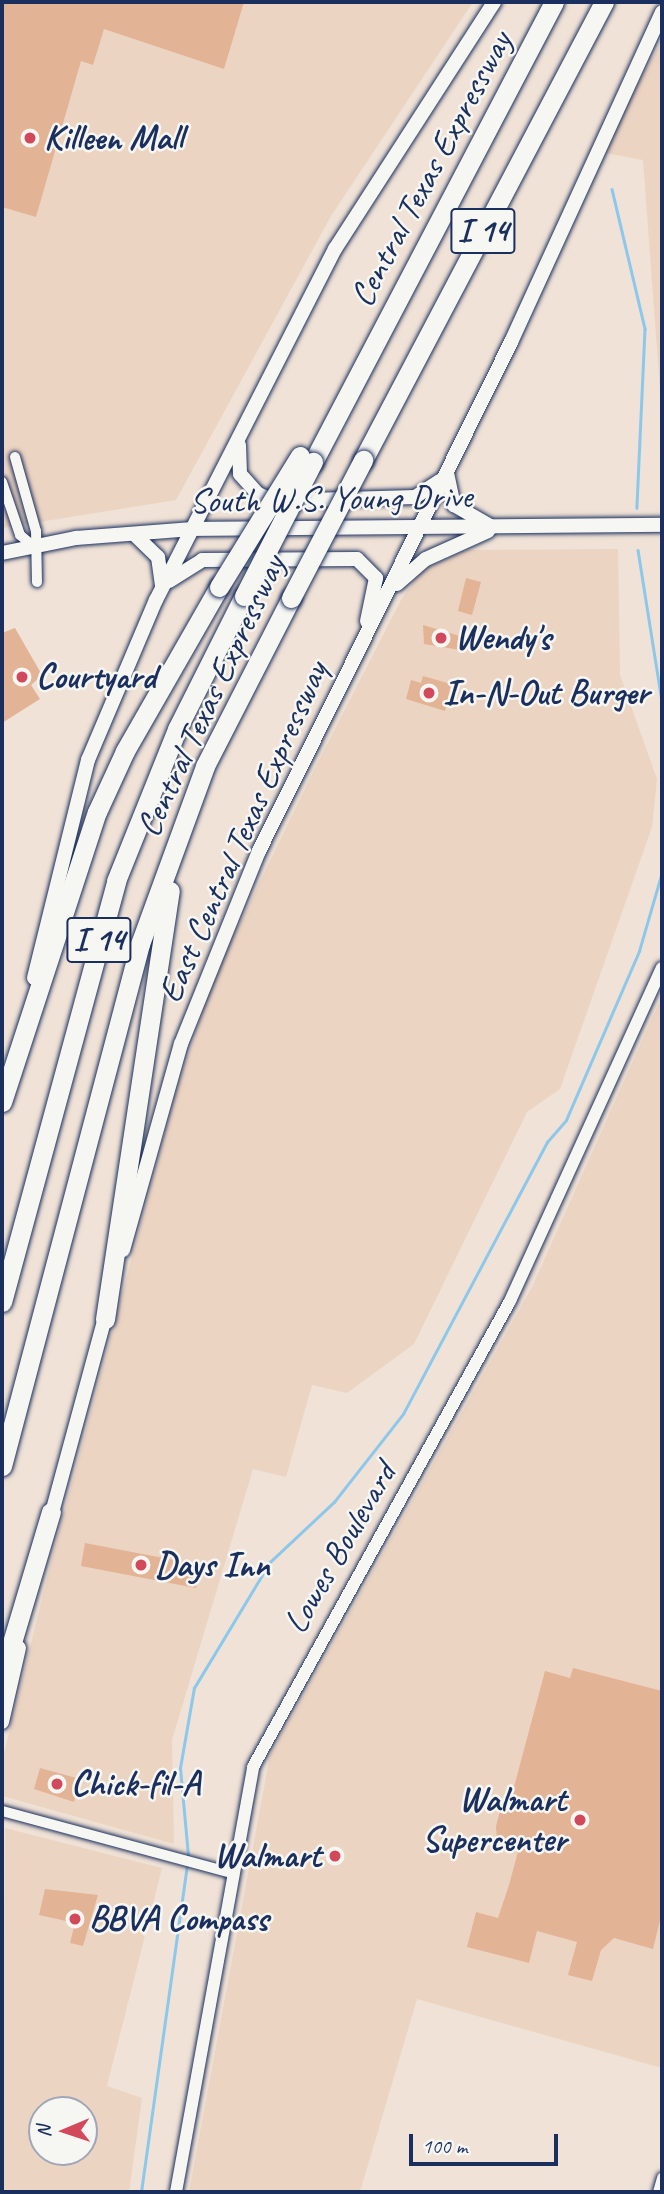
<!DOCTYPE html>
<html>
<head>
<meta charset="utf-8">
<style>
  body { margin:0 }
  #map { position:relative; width:664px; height:2194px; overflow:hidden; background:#f0e2d6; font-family:Caveat,sans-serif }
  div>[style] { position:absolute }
  .built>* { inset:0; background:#ecd4c2 }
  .stream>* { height:2.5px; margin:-1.25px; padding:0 1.25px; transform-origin:1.25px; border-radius:1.25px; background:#8cc8ec }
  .building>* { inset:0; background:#e3b395 }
  .roads { filter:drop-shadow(0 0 2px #1b2f5e) drop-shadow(0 0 2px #1b2f5e) }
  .minor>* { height:10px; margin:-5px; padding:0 5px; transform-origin:5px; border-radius:5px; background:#f6f6f2 }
  .tertiary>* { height:12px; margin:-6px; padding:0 6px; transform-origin:6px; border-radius:6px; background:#f6f6f2 }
  .secondary>* { height:14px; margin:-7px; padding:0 7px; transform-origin:7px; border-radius:7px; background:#f6f6f2 }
  .motorway>* { height:19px; margin:-9.5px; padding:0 9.5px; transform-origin:9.5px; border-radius:9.5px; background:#f6f6f2 }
  .bridges { filter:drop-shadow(0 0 2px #1b2f5e) drop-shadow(0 0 2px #1b2f5e) }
  .motorway-bridge>* { height:19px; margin:-9.5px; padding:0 9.5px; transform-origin:9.5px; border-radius:9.5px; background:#f6f6f2 }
  .dots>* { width:19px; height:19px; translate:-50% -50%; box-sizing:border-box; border:4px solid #f6f6f2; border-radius:50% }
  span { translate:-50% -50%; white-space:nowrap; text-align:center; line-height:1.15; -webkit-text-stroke:5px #f6f6f2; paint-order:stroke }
  .shield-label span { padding:2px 5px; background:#f6f6f2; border:2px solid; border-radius:5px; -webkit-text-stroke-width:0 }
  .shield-label { font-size:33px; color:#1b2f5e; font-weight:700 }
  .poi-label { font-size:35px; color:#1b2f5e; font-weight:700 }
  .left { translate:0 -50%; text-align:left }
  .right { translate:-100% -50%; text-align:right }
  .street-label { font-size:35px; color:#1b2f5e }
  .frame { position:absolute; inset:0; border:4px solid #1b2f5e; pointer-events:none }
  .north { position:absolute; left:28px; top:2096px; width:70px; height:70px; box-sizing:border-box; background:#f6f6f2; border:2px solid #9ea6b7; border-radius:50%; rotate:268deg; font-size:19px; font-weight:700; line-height:28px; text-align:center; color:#1b2f5e }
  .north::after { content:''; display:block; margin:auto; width:24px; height:32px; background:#d1495b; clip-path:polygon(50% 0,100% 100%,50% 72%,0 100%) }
  .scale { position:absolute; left:409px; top:2134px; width:149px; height:32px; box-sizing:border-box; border:4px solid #1b2f5e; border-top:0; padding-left:9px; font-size:21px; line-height:24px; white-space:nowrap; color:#1b2f5e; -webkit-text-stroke:5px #f6f6f2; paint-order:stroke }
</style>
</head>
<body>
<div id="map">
  <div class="built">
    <i style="clip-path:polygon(2px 2px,473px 2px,331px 216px,176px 500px,2px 528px)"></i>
    <i style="clip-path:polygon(662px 41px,662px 416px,643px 160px,600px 152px)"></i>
    <i style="clip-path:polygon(618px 549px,620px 675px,657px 779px,652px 827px,560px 1089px,527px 1112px,414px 1344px,347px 1393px,312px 1385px,286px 1477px,253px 1469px,172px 1740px,174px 1844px,2px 1796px,2px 1761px,53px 1554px,177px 1088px,217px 970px,317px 764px,402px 598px,422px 570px,468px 550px)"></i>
    <i style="clip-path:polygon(662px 996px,662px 2068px,417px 1999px,360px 2192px,189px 2192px,270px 1755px,532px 1287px)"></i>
    <i style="clip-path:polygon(evenodd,5px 1828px,162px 1868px,107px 2086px,142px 2098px,129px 2192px,2px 2192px,5px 1828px,42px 2110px,84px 2110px,84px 2152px,42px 2152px,42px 2110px)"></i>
  </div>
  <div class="stream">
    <i style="left:612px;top:189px;width:144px;rotate:76.7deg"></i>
    <i style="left:645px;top:329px;width:179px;rotate:92.6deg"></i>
    <i style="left:638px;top:550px;width:154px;rotate:81deg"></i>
    <i style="left:188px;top:1856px;width:88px;rotate:-95.2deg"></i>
    <i style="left:180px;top:1768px;width:81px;rotate:-80.1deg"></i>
    <i style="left:194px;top:1688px;width:147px;rotate:-58.9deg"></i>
    <i style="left:270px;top:1562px;width:88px;rotate:-43.2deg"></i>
    <i style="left:334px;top:1502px;width:112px;rotate:-51.9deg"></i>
    <i style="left:403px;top:1414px;width:308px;rotate:-62.1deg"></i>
    <i style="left:547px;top:1142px;width:29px;rotate:-49deg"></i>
    <i style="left:566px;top:1120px;width:184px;rotate:-66.6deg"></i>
    <i style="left:639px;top:951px;width:82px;rotate:-73.8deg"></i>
    <i style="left:141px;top:2192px;width:332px;rotate:-82deg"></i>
  </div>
  <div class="building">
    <i style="clip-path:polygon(2px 2px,244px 2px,224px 69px,104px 29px,93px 65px,81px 61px,36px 217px,2px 207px)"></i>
    <i style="clip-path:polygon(466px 578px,481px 582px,472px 615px,458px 611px)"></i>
    <i style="clip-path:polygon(423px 625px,463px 637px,460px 650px,424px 644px)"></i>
    <i style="clip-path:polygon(15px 628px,42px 675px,31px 685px,40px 699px,2px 723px,2px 633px)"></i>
    <i style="clip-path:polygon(423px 676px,451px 684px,445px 711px,406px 699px,411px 680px,421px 683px)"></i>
    <i style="clip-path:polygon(85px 1543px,200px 1565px,196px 1588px,81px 1566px)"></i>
    <i style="clip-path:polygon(573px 1668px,662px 1691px,662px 1912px,653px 1949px,614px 1938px,601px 1950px,592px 1981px,568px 1975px,577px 1942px,537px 1931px,529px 1963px,467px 1947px,476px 1912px,498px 1918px,509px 1885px,519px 1848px,497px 1842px,496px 1826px,500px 1811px,507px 1813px,545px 1671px,570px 1678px)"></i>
    <i style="clip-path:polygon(40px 1768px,80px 1779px,74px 1802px,34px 1789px)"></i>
    <i style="clip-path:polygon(45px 1889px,98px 1895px,83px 1946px,70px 1943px,75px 1923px,39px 1915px)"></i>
  </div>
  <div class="roads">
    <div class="minor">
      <i style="left:15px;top:457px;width:77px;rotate:74.2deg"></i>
      <i style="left:36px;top:531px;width:51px;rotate:88.9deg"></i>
      <i style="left:2px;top:482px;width:56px;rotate:71.2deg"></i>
      <i style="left:20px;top:535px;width:16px;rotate:40deg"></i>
      <i style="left:2px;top:1811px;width:238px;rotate:15.1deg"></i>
      <i style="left:658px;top:2192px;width:15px;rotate:-74deg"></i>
    </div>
    <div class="tertiary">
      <i style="left:176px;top:2192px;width:432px;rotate:-79.7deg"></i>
      <i style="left:253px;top:1767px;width:532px;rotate:-61.12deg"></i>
      <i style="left:510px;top:1301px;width:366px;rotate:-65.5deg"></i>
    </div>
    <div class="secondary">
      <i style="left:239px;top:445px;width:29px;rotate:88deg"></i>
      <i style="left:240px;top:474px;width:27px;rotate:48deg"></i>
      <i style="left:258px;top:494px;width:17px;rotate:24deg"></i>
      <i style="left:274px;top:501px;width:141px;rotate:-1.6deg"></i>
      <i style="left:415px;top:497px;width:30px;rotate:-33deg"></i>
      <i style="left:447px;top:473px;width:33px;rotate:78deg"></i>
      <i style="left:454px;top:505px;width:44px;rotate:30.1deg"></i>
      <i style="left:134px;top:534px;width:33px;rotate:44deg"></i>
      <i style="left:158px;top:557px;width:29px;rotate:82deg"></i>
      <i style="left:2px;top:553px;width:76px;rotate:-11.5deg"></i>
      <i style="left:76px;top:538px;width:117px;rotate:-4.4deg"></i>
      <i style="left:193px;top:529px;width:469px;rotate:-0.5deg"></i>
      <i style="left:169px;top:581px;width:39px;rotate:-32deg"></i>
      <i style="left:202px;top:560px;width:155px;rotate:-0.4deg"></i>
      <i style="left:357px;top:559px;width:27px;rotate:45deg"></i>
      <i style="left:376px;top:578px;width:44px;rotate:101.8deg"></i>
      <i style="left:397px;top:584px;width:38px;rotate:-41deg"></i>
      <i style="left:426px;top:559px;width:68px;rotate:-24.3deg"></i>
      <i style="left:34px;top:978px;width:225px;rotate:-76.1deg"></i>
      <i style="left:88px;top:760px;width:174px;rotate:-67deg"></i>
      <i style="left:156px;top:600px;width:394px;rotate:-63deg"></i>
      <i style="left:335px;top:249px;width:294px;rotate:-57.2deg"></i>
      <i style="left:123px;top:1250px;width:214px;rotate:-74.3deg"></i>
      <i style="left:181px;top:1044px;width:208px;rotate:-68deg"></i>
      <i style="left:259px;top:851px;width:568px;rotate:-63.66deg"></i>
      <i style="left:511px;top:342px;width:363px;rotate:-65.4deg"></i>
      <i style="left:50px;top:1520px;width:218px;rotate:-74.8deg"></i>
      <i style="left:2px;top:1722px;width:76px;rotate:-77.1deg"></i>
    </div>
    <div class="motorway">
      <i style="left:363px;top:460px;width:518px;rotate:-62.25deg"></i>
      <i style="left:313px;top:462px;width:519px;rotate:-62.35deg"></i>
      <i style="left:2px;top:1102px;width:305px;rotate:-71.9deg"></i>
      <i style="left:97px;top:812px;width:67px;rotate:-65.3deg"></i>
      <i style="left:125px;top:751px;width:189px;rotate:-60.2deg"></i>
      <i style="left:2px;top:1302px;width:436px;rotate:-74.8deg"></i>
      <i style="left:116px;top:881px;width:164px;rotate:-68.1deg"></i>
      <i style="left:177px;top:729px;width:149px;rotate:-63.3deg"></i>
      <i style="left:105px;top:1319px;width:433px;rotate:-81.4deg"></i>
      <i style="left:2px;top:1466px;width:540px;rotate:-75.19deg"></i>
      <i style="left:140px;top:944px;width:189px;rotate:-69.9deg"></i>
      <i style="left:205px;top:766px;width:189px;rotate:-62.9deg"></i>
      <i style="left:2px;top:1676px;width:171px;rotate:-73.4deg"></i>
    </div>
  </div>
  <div class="bridges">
    <div class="motorway-bridge">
      <i style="left:219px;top:587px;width:154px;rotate:-58.3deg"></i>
      <i style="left:244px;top:596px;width:151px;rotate:-62.8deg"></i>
      <i style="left:291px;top:598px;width:156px;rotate:-62.4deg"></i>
    </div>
  </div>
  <div class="dots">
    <i style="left:30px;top:138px;background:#d1495b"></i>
    <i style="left:441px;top:638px;background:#d1495b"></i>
    <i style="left:22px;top:677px;background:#d1495b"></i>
    <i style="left:429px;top:693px;background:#d1495b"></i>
    <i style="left:141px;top:1565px;background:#d1495b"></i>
    <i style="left:57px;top:1784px;background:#d1495b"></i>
    <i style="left:580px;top:1820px;background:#d1495b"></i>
    <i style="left:335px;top:1856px;background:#d1495b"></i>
    <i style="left:75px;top:1919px;background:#d1495b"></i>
  </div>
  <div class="shield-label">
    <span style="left:483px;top:231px">I 14</span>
    <span style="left:99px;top:940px">I 14</span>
  </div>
  <div class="poi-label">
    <span class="left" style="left:44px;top:138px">Killeen Mall</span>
    <span class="left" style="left:455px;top:638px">Wendy's</span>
    <span class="left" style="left:36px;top:677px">Courtyard</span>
    <span class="left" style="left:443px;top:693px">In-N-Out Burger</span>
    <span class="left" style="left:155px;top:1565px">Days Inn</span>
    <span class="left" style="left:71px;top:1784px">Chick-fil-A</span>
    <span class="right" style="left:566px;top:1820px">Walmart<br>Supercenter</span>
    <span class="right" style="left:321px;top:1856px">Walmart</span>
    <span class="left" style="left:89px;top:1919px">BBVA Compass</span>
  </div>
  <div class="street-label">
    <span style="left:431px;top:169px;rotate:-62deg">Central Texas Expressway</span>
    <span style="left:331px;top:499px;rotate:-1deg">South W.S. Young Drive</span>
    <span style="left:211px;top:696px;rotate:-65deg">Central Texas Expressway</span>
    <span style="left:243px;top:832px;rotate:-66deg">East Central Texas Expressway</span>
    <span style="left:340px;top:1548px;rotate:-60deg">Lowes Boulevard</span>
  </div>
  <div class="frame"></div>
  <div class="north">N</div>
  <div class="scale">100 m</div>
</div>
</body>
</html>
